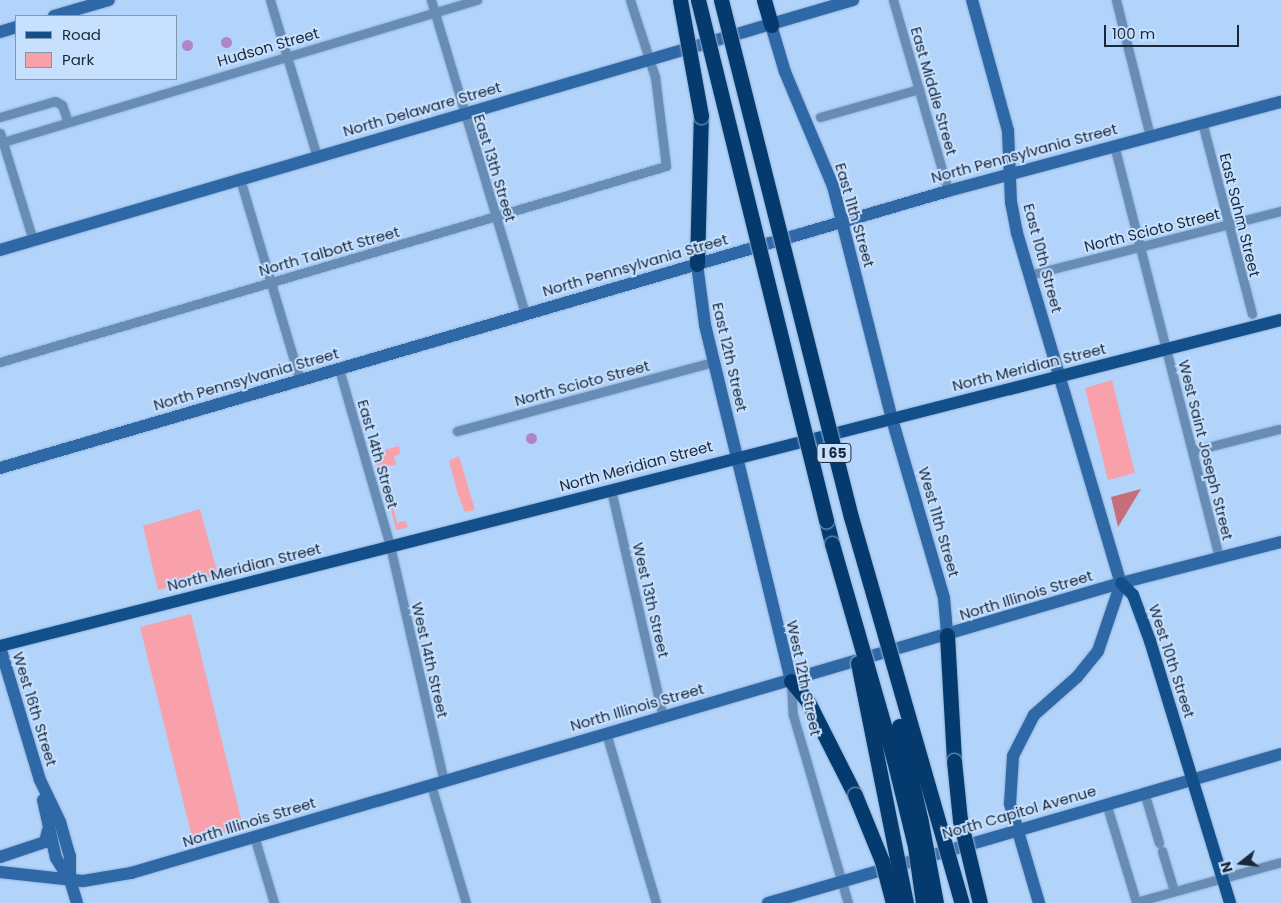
<!DOCTYPE html>
<html>
<head>
<meta charset="utf-8">
<style>
  body { margin:0 }
  #map { position:relative; width:1281px; height:903px; overflow:hidden; background:#b2d4fb; font-family:Poppins,sans-serif }
  div>[style] { position:absolute }
  .green>* { inset:0; background:#f8a1aa }
  .forest>* { inset:0; background:#c66f7a }
  .water>* { inset:0; background:#b184ca }
  .round { border-radius:50% }
  .roads { filter:drop-shadow(0 0 1px #93b2d5) drop-shadow(0 0 1px #93b2d5) }
  .street>* { height:9px; margin:-4.5px; padding:0 4.5px; transform-origin:4.5px; border-radius:4.5px; background:#678cb6 }
  .secondary>* { height:12px; margin:-6px; padding:0 6px; transform-origin:6px; border-radius:6px; background:#2f68a7 }
  .primary>* { height:12px; margin:-6px; padding:0 6px; transform-origin:6px; border-radius:6px; background:#124f8b }
  .highway>* { height:15px; margin:-7.5px; padding:0 7.5px; transform-origin:7.5px; border-radius:7.5px; background:#043a6d }
  .bridges { filter:drop-shadow(0 0 1px #93b2d5) drop-shadow(0 0 1px #93b2d5) }
  .highway-bridge>* { height:15px; margin:-7.5px; padding:0 7.5px; transform-origin:7.5px; border-radius:7.5px; background:#043a6d }
  span { translate:-50% -50%; white-space:nowrap; text-align:center; line-height:1.15; -webkit-text-stroke:4px #c7e0fe; paint-order:stroke }
  .shield-label span { padding:1px 4px; background:#c7e0fe; border:1px solid; border-radius:4px; -webkit-text-stroke-width:0 }
  .shield-label { font-size:14px; color:#19293b; font-weight:700 }
  .street-label { font-size:15px; color:#19293b }
  .legend { position:absolute; left:15px; top:15px; width:162px; height:65px; box-sizing:border-box; background:#c7e0fe; border:1px solid #8197b0; margin:0; padding:6px 9px; list-style:none; font-size:15px; color:#19293b }
  .legend li { display:flex; align-items:center; gap:10px; height:25px }
  .legend b { width:25px; border:1px solid #8197b0 }
  .north { position:absolute; left:1216px; top:838px; width:50px; height:50px; -webkit-text-stroke:4px #c7e0fe; paint-order:stroke; rotate:254deg; font-size:14px; font-weight:700; line-height:20px; text-align:center; color:#19293b }
  .north::after { content:''; display:block; margin:auto; width:18px; height:22px; background:#19293b; clip-path:polygon(50% 0,100% 100%,50% 72%,0 100%) }
  .scale { position:absolute; left:1104px; top:25px; width:135px; height:22px; box-sizing:border-box; border:2px solid #19293b; border-top:0; padding-left:6px; font-size:15px; line-height:18px; white-space:nowrap; color:#19293b; -webkit-text-stroke:4px #c7e0fe; paint-order:stroke }
</style>
</head>
<body>
<div id="map">
  <div class="green">
    <i style="clip-path:polygon(1112px 380px,1135px 473px,1108px 480px,1085px 388px)"></i>
    <i style="clip-path:polygon(399px 446px,400px 454px,394px 456px,396px 465px,383px 466px,390px 494px,387px 495px,373px 453px)"></i>
    <i style="clip-path:polygon(459px 456px,475px 510px,465px 512px,457px 491px,449px 461px)"></i>
    <i style="clip-path:polygon(388px 498px,391px 498px,397px 523px,405px 521px,408px 527px,396px 530px)"></i>
    <i style="clip-path:polygon(200px 509px,218px 575px,158px 590px,143px 526px)"></i>
    <i style="clip-path:polygon(191px 614px,243px 827px,193px 841px,140px 627px)"></i>
  </div>
  <div class="forest">
    <i style="clip-path:polygon(1141px 489px,1118px 527px,1111px 497px)"></i>
  </div>
  <div class="water">
    <i class="round" style="left:220.5px;top:36.5px;width:11px;height:11px"></i>
    <i class="round" style="left:181.5px;top:39.5px;width:11px;height:11px"></i>
    <i class="round" style="left:525.5px;top:432.5px;width:11px;height:11px"></i>
  </div>
  <div class="roads">
    <div class="street">
      <i style="left:270px;top:0;width:164px;rotate:73.3deg"></i>
      <i style="left:431px;top:0;width:328px;rotate:73.3deg"></i>
      <i style="left:893px;top:0;width:199px;rotate:73.9deg"></i>
      <i style="left:1116px;top:0;width:140px;rotate:76deg"></i>
      <i style="left:0;top:117px;width:57px;rotate:-16.2deg"></i>
      <i style="left:55px;top:101px;width:8px;rotate:30deg"></i>
      <i style="left:62px;top:105px;width:18px;rotate:71deg"></i>
      <i style="left:820px;top:117px;width:103px;rotate:-15.8deg"></i>
      <i style="left:1202px;top:122px;width:198px;rotate:75.4deg"></i>
      <i style="left:0;top:133px;width:112px;rotate:72.9deg"></i>
      <i style="left:3px;top:142px;width:495px;rotate:-16.7deg"></i>
      <i style="left:1114px;top:145px;width:426px;rotate:75.7deg"></i>
      <i style="left:240px;top:179px;width:210px;rotate:73.4deg"></i>
      <i style="left:1029px;top:275px;width:260px;rotate:-14.3deg"></i>
      <i style="left:0;top:362px;width:694px;rotate:-16.4deg"></i>
      <i style="left:666px;top:166px;width:90px;rotate:-97deg"></i>
      <i style="left:655px;top:77px;width:81px;rotate:-108deg"></i>
      <i style="left:339px;top:369px;width:184px;rotate:73.9deg"></i>
      <i style="left:390px;top:546px;width:241px;rotate:77.1deg"></i>
      <i style="left:457px;top:431px;width:265px;rotate:-15.1deg"></i>
      <i style="left:1192px;top:451px;width:90px;rotate:-14.2deg"></i>
      <i style="left:611px;top:490px;width:233px;rotate:77.1deg"></i>
      <i style="left:791px;top:681px;width:34px;rotate:87deg"></i>
      <i style="left:793px;top:715px;width:196px;rotate:73.7deg"></i>
      <i style="left:606px;top:733px;width:177px;rotate:73.6deg"></i>
      <i style="left:431px;top:785px;width:123px;rotate:73.5deg"></i>
      <i style="left:1144px;top:792px;width:53px;rotate:73.6deg"></i>
      <i style="left:1106px;top:803px;width:103px;rotate:73.1deg"></i>
      <i style="left:1136px;top:902px;width:150px;rotate:-15.4deg"></i>
      <i style="left:254px;top:836px;width:70px;rotate:73.4deg"></i>
      <i style="left:1162px;top:851px;width:42px;rotate:73.3deg"></i>
    </div>
    <div class="secondary">
      <i style="left:972px;top:0;width:136px;rotate:74.6deg"></i>
      <i style="left:1008px;top:131px;width:71px;rotate:87.6deg"></i>
      <i style="left:1011px;top:202px;width:32px;rotate:79deg"></i>
      <i style="left:1017px;top:233px;width:365px;rotate:73.5deg"></i>
      <i style="left:54px;top:16px;width:57px;rotate:-16.2deg"></i>
      <i style="left:771px;top:25px;width:49px;rotate:73.4deg"></i>
      <i style="left:785px;top:72px;width:124px;rotate:67.2deg"></i>
      <i style="left:833px;top:186px;width:240px;rotate:75.8deg"></i>
      <i style="left:892px;top:419px;width:186px;rotate:73.8deg"></i>
      <i style="left:944px;top:598px;width:37px;rotate:85deg"></i>
      <i style="left:0;top:32px;width:17px;rotate:-17deg"></i>
      <i style="left:0;top:250px;width:889px;rotate:-16.33deg"></i>
      <i style="left:697px;top:264px;width:62px;rotate:82.5deg"></i>
      <i style="left:705px;top:325px;width:366px;rotate:76.4deg"></i>
      <i style="left:0;top:468px;width:988px;rotate:-16.29deg"></i>
      <i style="left:948px;top:191px;width:345px;rotate:-15deg"></i>
      <i style="left:0;top:647px;width:139px;rotate:73.3deg"></i>
      <i style="left:40px;top:780px;width:47px;rotate:64.5deg"></i>
      <i style="left:60px;top:822px;width:35px;rotate:74deg"></i>
      <i style="left:70px;top:856px;width:24px;rotate:90deg"></i>
      <i style="left:43px;top:800px;width:59px;rotate:77.4deg"></i>
      <i style="left:56px;top:858px;width:26px;rotate:58deg"></i>
      <i style="left:70px;top:880px;width:24px;rotate:73deg"></i>
      <i style="left:0;top:857px;width:47px;rotate:-18.4deg"></i>
      <i style="left:45px;top:842px;width:12px;rotate:-76deg"></i>
      <i style="left:0;top:872px;width:83px;rotate:6.2deg"></i>
      <i style="left:83px;top:881px;width:49px;rotate:-9.5deg"></i>
      <i style="left:131px;top:873px;width:1032px;rotate:-16.33deg"></i>
      <i style="left:1121px;top:583px;width:165px;rotate:-14.4deg"></i>
      <i style="left:768px;top:903px;width:534px;rotate:-16.2deg"></i>
      <i style="left:1039px;top:903px;width:103px;rotate:-106.3deg"></i>
      <i style="left:1010px;top:804px;width:48px;rotate:-86.4deg"></i>
      <i style="left:1013px;top:756px;width:46px;rotate:-62.9deg"></i>
      <i style="left:1034px;top:715px;width:57px;rotate:-41.5deg"></i>
      <i style="left:1077px;top:677px;width:33px;rotate:-51deg"></i>
      <i style="left:1098px;top:651px;width:72px;rotate:-71.3deg"></i>
    </div>
    <div class="primary">
      <i style="left:1121px;top:583px;width:17px;rotate:45deg"></i>
      <i style="left:1133px;top:595px;width:49px;rotate:69.7deg"></i>
      <i style="left:1150px;top:641px;width:274px;rotate:73deg"></i>
      <i style="left:0;top:646px;width:1322px;rotate:-14.28deg"></i>
    </div>
    <div class="highway">
      <i style="left:764px;top:0;width:26px;rotate:74deg"></i>
      <i style="left:697px;top:264px;width:148px;rotate:-88.5deg"></i>
      <i style="left:826px;top:520px;width:25px;rotate:76deg"></i>
      <i style="left:947px;top:635px;width:126px;rotate:86.8deg"></i>
      <i style="left:791px;top:681px;width:25px;rotate:50deg"></i>
      <i style="left:807px;top:700px;width:106px;rotate:63.2deg"></i>
    </div>
  </div>
  <div class="bridges">
    <div class="highway-bridge">
      <i style="left:680px;top:0;width:118px;rotate:79.7deg"></i>
      <i style="left:698px;top:0;width:536px;rotate:76.17deg"></i>
      <i style="left:721px;top:0;width:533px;rotate:75.89deg"></i>
      <i style="left:851px;top:517px;width:402px;rotate:74deg"></i>
      <i style="left:832px;top:544px;width:225px;rotate:74deg"></i>
      <i style="left:894px;top:760px;width:89px;rotate:76.3deg"></i>
      <i style="left:915px;top:846px;width:58px;rotate:82deg"></i>
      <i style="left:858px;top:663px;width:245px;rotate:78.7deg"></i>
      <i style="left:899px;top:726px;width:98px;rotate:77.1deg"></i>
      <i style="left:921px;top:822px;width:82px;rotate:79.5deg"></i>
      <i style="left:954px;top:761px;width:59px;rotate:84.2deg"></i>
      <i style="left:960px;top:820px;width:85px;rotate:76.5deg"></i>
      <i style="left:855px;top:795px;width:71px;rotate:67.8deg"></i>
      <i style="left:882px;top:861px;width:43px;rotate:75.3deg"></i>
    </div>
  </div>
  <div class="shield-label">
    <span style="left:834px;top:453px">I 65</span>
  </div>
  <div class="street-label">
    <span style="left:268px;top:47px;rotate:-16deg">Hudson Street</span>
    <span style="left:934px;top:91px;rotate:74deg">East Middle Street</span>
    <span style="left:422px;top:109px;rotate:-16deg">North Delaware Street</span>
    <span style="left:1024px;top:153px;rotate:-15deg">North Pennsylvania Street</span>
    <span style="left:495px;top:168px;rotate:73deg">East 13th Street</span>
    <span style="left:855px;top:215px;rotate:74deg">East 11th Street</span>
    <span style="left:1240px;top:215px;rotate:76deg">East Sahm Street</span>
    <span style="left:1152px;top:230px;rotate:-14deg">North Scioto Street</span>
    <span style="left:329px;top:251px;rotate:-16deg">North Talbott Street</span>
    <span style="left:1043px;top:258px;rotate:75deg">East 10th Street</span>
    <span style="left:635px;top:265px;rotate:-16deg">North Pennsylvania Street</span>
    <span style="left:730px;top:357px;rotate:77deg">East 12th Street</span>
    <span style="left:1029px;top:367px;rotate:-14deg">North Meridian Street</span>
    <span style="left:246px;top:379px;rotate:-16deg">North Pennsylvania Street</span>
    <span style="left:582px;top:383px;rotate:-15deg">North Scioto Street</span>
    <span style="left:1206px;top:450px;rotate:76deg">West Saint Joseph Street</span>
    <span style="left:378px;top:454px;rotate:74deg">East 14th Street</span>
    <span style="left:636px;top:466px;rotate:-15deg">North Meridian Street</span>
    <span style="left:939px;top:522px;rotate:74deg">West 11th Street</span>
    <span style="left:244px;top:567px;rotate:-14deg">North Meridian Street</span>
    <span style="left:1026px;top:595px;rotate:-17deg">North Illinois Street</span>
    <span style="left:651px;top:600px;rotate:77deg">West 13th Street</span>
    <span style="left:430px;top:660px;rotate:77deg">West 14th Street</span>
    <span style="left:1172px;top:661px;rotate:72deg">West 10th Street</span>
    <span style="left:804px;top:678px;rotate:78deg">West 12th Street</span>
    <span style="left:637px;top:707px;rotate:-16deg">North Illinois Street</span>
    <span style="left:35px;top:709px;rotate:73deg">West 16th Street</span>
    <span style="left:1019px;top:812px;rotate:-16deg">North Capitol Avenue</span>
    <span style="left:249px;top:822px;rotate:-17deg">North Illinois Street</span>
  </div>
  <ul class="legend">
  <li><b style="height:6px;background:#124f8b"></b>Road</li>
  <li><b style="height:14px;background:#f8a1aa"></b>Park</li>
  </ul>
  <div class="north">N</div>
  <div class="scale">100 m</div>
</div>
</body>
</html>
